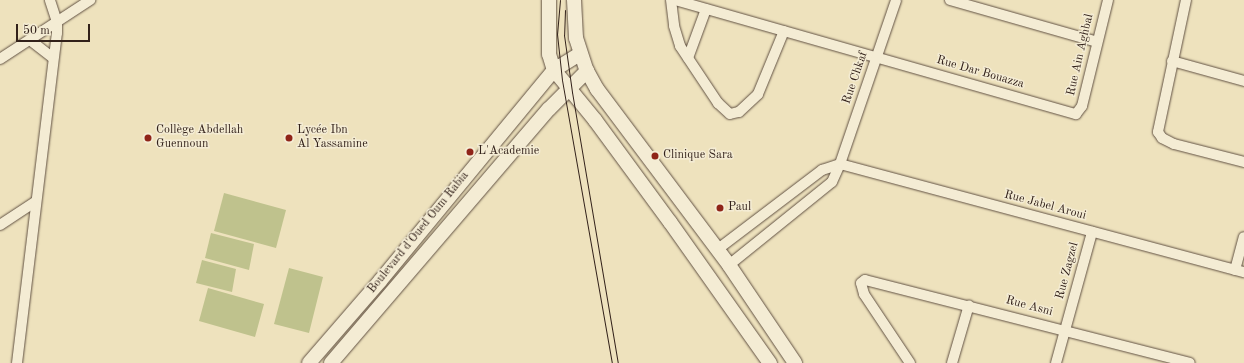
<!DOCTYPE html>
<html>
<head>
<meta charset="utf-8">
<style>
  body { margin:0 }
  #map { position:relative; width:1244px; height:363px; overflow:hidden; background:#eee2bd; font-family:"Old Standard TT",serif }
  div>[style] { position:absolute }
  .green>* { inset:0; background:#bfc28d }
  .roads { filter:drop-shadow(0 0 1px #615143) drop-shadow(0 0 1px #615143) }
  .street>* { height:10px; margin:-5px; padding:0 5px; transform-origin:5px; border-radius:5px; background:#f4ecd4 }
  .secondary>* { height:14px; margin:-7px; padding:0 7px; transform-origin:7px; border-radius:7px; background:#f4ecd4 }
  .tram>* { height:1px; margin:-0.5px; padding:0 0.5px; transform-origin:0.5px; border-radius:0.5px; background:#32211a }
  .dots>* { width:11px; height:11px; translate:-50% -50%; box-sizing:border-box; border:2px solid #f4ecd4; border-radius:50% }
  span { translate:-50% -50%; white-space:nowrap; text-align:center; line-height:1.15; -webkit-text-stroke:3px #f4ecd4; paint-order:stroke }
  .street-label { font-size:12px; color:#32211a }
  .poi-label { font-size:12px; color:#32211a }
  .left { translate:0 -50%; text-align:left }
  .scale { position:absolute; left:16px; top:24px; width:74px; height:18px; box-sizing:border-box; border:2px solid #32211a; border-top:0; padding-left:5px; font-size:12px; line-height:14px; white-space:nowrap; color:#32211a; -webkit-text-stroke:3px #f4ecd4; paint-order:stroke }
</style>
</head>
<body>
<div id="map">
  <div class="green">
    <i style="clip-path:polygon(224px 193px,286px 210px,276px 248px,214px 231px)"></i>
    <i style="clip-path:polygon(211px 233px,254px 244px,249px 270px,205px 258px)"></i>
    <i style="clip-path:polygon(202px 260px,236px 269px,232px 292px,196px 283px)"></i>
    <i style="clip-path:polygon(289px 268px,323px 277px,309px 333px,274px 324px)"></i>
    <i style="clip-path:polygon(208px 288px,264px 304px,255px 337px,199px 321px)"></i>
  </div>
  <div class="roads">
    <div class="street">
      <i style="left:671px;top:0;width:26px;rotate:83deg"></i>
      <i style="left:674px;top:26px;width:21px;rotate:73deg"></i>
      <i style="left:680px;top:46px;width:69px;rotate:56.3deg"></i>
      <i style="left:718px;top:103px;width:16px;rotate:43deg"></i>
      <i style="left:730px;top:114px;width:9px;rotate:-13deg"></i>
      <i style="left:739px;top:112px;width:26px;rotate:-43deg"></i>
      <i style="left:758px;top:94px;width:68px;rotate:-67.6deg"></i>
      <i style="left:675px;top:0;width:417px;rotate:15.9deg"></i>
      <i style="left:1076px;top:114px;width:10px;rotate:-53deg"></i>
      <i style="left:1082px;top:106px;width:109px;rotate:-76.2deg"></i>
      <i style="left:950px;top:0;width:153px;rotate:15.9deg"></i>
      <i style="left:1186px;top:0;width:135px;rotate:102deg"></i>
      <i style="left:1158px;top:132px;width:7px;rotate:56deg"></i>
      <i style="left:1162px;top:138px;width:13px;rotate:27deg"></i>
      <i style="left:1174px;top:144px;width:72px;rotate:14.4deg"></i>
      <i style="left:30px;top:40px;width:29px;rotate:38deg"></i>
      <i style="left:688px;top:58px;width:52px;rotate:-69.8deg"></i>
      <i style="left:0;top:59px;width:108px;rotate:-33.2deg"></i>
      <i style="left:1172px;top:61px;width:75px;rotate:15.5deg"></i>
      <i style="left:840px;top:164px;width:418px;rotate:15deg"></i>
      <i style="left:0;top:225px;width:42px;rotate:-33.3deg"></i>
      <i style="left:718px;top:249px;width:131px;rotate:-37.2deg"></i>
      <i style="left:822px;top:170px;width:19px;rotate:-18deg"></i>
      <i style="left:729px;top:265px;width:132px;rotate:-38.9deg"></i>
      <i style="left:832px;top:182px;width:20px;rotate:-66deg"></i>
      <i style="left:840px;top:164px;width:173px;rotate:-71.1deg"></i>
      <i style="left:1235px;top:270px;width:34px;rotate:-75deg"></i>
      <i style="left:17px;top:363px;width:332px;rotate:-83.1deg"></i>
      <i style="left:57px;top:33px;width:11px;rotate:-90deg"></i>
      <i style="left:57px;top:22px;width:23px;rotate:-108deg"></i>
      <i style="left:910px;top:363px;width:83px;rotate:-123.7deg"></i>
      <i style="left:864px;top:294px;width:11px;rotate:-105deg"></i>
      <i style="left:861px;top:283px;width:5px;rotate:-37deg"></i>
      <i style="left:865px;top:280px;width:335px;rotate:14.3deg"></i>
      <i style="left:952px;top:363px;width:60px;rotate:-73.7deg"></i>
      <i style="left:1056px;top:363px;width:136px;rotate:-74.6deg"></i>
    </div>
    <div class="secondary">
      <i style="left:549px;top:0;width:54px;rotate:90deg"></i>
      <i style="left:549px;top:54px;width:17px;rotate:73deg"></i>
      <i style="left:554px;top:70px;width:65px;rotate:50.6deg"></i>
      <i style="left:595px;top:120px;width:127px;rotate:53.7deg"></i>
      <i style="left:670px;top:222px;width:173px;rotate:54.7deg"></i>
      <i style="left:574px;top:0;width:38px;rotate:87deg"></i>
      <i style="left:576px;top:38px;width:35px;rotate:72deg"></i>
      <i style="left:587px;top:71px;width:21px;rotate:61deg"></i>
      <i style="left:597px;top:89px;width:220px;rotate:53.1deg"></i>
      <i style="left:729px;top:265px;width:118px;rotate:56deg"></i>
      <i style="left:309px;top:363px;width:108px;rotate:-49.1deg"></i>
      <i style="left:380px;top:281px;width:273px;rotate:-50.5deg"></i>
      <i style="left:554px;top:70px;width:31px;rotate:-32deg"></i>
      <i style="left:331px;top:363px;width:335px;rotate:-49.4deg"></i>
      <i style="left:549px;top:109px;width:54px;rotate:-45deg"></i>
    </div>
  </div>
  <div class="tram">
    <i style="left:560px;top:0;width:34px;rotate:95deg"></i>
    <i style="left:557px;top:34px;width:46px;rotate:83.8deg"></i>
    <i style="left:562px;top:80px;width:287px;rotate:80deg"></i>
    <i style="left:565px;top:10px;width:25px;rotate:92deg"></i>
    <i style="left:564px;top:35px;width:58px;rotate:82deg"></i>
    <i style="left:572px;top:92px;width:275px;rotate:80.4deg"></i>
  </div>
  <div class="dots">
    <i style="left:148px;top:138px;background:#8f2418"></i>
    <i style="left:289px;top:138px;background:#8f2418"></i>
    <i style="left:470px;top:152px;background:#8f2418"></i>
    <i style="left:655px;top:156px;background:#8f2418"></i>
    <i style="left:720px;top:208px;background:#8f2418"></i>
  </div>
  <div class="street-label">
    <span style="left:1081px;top:55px;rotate:-77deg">Rue Ain Aghbal</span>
    <span style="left:980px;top:73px;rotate:16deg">Rue Dar Bouazza</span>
    <span style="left:856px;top:78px;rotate:-71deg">Rue Chkaf</span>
    <span style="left:1045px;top:206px;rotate:15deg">Rue Jabel Aroui</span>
    <span style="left:419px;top:233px;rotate:-51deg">Boulevard d'Oued Oum Rabia</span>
    <span style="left:1068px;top:271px;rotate:-75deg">Rue Zagzel</span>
    <span style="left:1029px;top:307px;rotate:15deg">Rue Asni</span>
  </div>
  <div class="poi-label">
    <span class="left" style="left:156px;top:138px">Collège Abdellah<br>Guennoun</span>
    <span class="left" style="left:297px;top:138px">Lycée Ibn<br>Al Yassamine</span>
    <span class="left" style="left:478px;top:152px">L'Academie</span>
    <span class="left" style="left:663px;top:156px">Clinique Sara</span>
    <span class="left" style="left:728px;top:208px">Paul</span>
  </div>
  <div class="scale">50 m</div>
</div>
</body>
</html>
